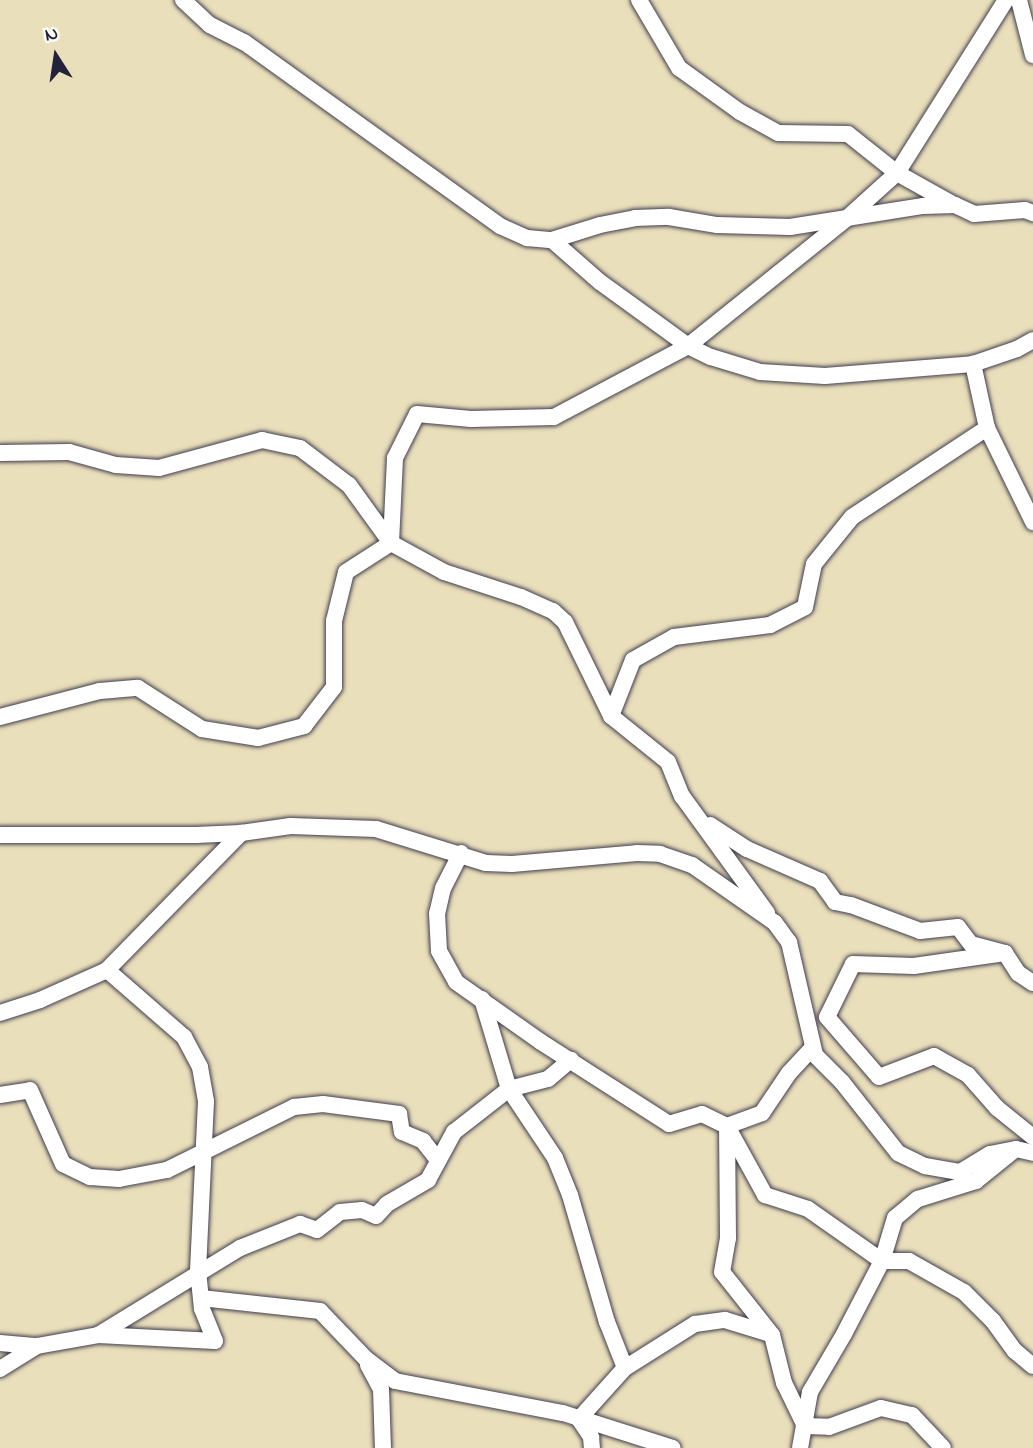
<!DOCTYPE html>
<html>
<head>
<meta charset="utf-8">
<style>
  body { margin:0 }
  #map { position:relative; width:1033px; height:1448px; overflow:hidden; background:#eadfbb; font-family:"Indie Flower",sans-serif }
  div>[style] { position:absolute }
  .roads { filter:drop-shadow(0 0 2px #403e4e) drop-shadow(0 0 2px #403e4e) }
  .minor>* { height:16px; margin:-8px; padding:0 8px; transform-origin:8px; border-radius:8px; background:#fff }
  span { translate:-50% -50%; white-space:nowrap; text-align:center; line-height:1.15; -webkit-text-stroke:5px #fdfcf7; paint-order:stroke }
  .north { position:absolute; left:21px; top:21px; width:70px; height:70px; -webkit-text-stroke:5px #fdfcf7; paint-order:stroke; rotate:348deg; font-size:19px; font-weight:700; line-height:28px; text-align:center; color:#22223b }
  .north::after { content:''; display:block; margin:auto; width:24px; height:32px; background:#22223b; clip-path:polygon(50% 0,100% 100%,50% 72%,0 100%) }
</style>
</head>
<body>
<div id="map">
  <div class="roads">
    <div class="minor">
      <i style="left:183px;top:0;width:37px;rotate:43deg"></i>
      <i style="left:210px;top:25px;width:38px;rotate:27deg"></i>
      <i style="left:244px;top:42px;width:315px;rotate:35.7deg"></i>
      <i style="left:500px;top:226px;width:30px;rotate:24deg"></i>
      <i style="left:527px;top:238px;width:25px;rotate:5deg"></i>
      <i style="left:552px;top:240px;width:50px;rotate:-17.4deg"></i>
      <i style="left:600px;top:225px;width:36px;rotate:-11deg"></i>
      <i style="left:635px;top:218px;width:34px;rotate:-2deg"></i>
      <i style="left:669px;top:217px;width:49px;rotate:9.5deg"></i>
      <i style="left:717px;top:225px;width:73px;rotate:1.6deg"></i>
      <i style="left:790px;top:227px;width:135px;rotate:-9deg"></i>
      <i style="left:923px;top:206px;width:32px;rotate:-2deg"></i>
      <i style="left:955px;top:205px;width:21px;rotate:25deg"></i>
      <i style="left:974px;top:214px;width:51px;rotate:-4.5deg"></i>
      <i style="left:1025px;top:210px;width:9px;rotate:21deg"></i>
      <i style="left:639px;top:0;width:79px;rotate:59.5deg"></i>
      <i style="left:679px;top:68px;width:75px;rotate:35.8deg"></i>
      <i style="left:740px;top:112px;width:43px;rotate:28.9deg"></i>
      <i style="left:778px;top:133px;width:70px;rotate:0.8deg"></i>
      <i style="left:848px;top:134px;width:63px;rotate:38.5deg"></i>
      <i style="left:897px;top:173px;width:62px;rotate:29.1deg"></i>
      <i style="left:1019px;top:0;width:57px;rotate:75.7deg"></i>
      <i style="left:552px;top:240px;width:64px;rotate:41.2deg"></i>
      <i style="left:600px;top:282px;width:109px;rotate:36deg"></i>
      <i style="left:688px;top:346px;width:25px;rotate:26deg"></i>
      <i style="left:711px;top:357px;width:51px;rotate:17deg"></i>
      <i style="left:760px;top:372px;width:65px;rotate:3.5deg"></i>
      <i style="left:825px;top:376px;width:148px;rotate:-4.6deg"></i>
      <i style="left:973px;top:364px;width:46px;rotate:-18.8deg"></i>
      <i style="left:1017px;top:349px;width:18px;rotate:-29deg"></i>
      <i style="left:987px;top:428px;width:105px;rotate:63.9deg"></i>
      <i style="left:0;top:453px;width:69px;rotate:-0.8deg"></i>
      <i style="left:69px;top:452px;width:49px;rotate:15.5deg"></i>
      <i style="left:116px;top:465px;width:43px;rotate:4deg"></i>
      <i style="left:159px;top:468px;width:107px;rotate:-15.2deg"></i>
      <i style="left:262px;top:440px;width:39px;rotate:12deg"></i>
      <i style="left:300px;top:448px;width:61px;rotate:37.1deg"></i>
      <i style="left:349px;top:485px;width:72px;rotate:54.1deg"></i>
      <i style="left:391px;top:543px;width:60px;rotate:28.7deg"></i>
      <i style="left:444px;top:572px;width:81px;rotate:18deg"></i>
      <i style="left:521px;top:597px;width:35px;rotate:24deg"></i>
      <i style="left:553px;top:611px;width:16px;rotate:43deg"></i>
      <i style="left:565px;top:622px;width:105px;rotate:63.9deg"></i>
      <i style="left:611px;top:716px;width:73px;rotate:38.9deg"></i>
      <i style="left:668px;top:762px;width:37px;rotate:68deg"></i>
      <i style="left:682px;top:796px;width:145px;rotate:54deg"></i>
      <i style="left:391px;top:543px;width:85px;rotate:-87.3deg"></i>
      <i style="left:395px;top:458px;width:49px;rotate:-63.4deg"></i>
      <i style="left:417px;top:414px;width:54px;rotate:5.3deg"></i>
      <i style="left:471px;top:419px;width:83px;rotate:-1.4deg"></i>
      <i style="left:554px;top:417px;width:152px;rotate:-27.9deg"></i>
      <i style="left:688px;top:346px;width:204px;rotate:-38.8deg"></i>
      <i style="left:847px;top:218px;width:67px;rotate:-42deg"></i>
      <i style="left:897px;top:173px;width:204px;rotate:-57.8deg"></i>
      <i style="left:611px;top:716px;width:60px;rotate:-68.6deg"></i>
      <i style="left:633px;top:660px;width:47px;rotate:-29.3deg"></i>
      <i style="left:674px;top:637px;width:97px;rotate:-7.1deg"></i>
      <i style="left:770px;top:625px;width:39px;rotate:-27deg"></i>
      <i style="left:805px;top:607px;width:44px;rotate:-78.2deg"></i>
      <i style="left:814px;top:564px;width:60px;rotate:-51deg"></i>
      <i style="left:852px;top:517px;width:162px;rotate:-33.4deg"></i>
      <i style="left:987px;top:428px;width:66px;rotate:-102.3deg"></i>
      <i style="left:0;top:717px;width:103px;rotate:-14.6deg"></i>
      <i style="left:100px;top:691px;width:38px;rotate:-5deg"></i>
      <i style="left:138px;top:688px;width:76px;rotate:32.6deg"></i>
      <i style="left:202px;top:729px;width:57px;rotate:9.1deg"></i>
      <i style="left:258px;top:738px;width:48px;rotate:-14.6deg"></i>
      <i style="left:304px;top:726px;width:49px;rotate:-52.4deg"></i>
      <i style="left:334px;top:687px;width:66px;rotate:-90deg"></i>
      <i style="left:334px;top:621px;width:50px;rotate:-76.2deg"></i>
      <i style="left:346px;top:572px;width:54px;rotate:-32.8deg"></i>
      <i style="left:710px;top:825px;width:44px;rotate:33deg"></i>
      <i style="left:747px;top:849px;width:80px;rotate:23.7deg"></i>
      <i style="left:820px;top:881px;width:26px;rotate:54deg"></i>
      <i style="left:835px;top:902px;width:16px;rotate:11deg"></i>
      <i style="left:851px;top:905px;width:74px;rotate:20.6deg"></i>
      <i style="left:920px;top:931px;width:38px;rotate:-6deg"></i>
      <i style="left:958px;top:927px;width:21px;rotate:53deg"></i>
      <i style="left:971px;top:944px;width:35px;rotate:15deg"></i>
      <i style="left:1005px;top:953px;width:24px;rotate:57deg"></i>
      <i style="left:1018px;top:973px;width:18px;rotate:34deg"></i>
      <i style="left:0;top:835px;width:196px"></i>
      <i style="left:196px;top:835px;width:45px;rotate:-2.5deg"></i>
      <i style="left:241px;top:833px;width:50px;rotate:-8deg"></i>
      <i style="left:291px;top:826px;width:85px;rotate:2deg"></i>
      <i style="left:376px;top:829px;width:115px;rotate:17.2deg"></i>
      <i style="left:486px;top:863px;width:26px;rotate:2deg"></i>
      <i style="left:512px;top:864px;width:125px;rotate:-5deg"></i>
      <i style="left:637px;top:853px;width:23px;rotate:2deg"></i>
      <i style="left:660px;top:854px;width:34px;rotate:19deg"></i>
      <i style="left:692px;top:865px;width:101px;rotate:34.9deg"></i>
      <i style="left:775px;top:923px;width:24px;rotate:54deg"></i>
      <i style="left:789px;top:942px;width:116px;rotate:77deg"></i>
      <i style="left:815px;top:1055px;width:38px;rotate:45deg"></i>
      <i style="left:842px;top:1082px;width:90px;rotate:51.7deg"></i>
      <i style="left:898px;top:1153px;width:30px;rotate:26deg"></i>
      <i style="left:925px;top:1166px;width:36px;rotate:10deg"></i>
      <i style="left:960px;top:1172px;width:35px;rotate:-31deg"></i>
      <i style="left:990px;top:1154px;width:26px;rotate:-11deg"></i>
      <i style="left:1016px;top:1149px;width:17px;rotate:13deg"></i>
      <i style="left:461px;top:853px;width:39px;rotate:117deg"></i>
      <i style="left:443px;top:888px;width:26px;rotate:103deg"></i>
      <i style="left:437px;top:913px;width:38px;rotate:87deg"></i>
      <i style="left:439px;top:951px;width:35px;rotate:61deg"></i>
      <i style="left:456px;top:982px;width:104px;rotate:35.2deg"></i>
      <i style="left:541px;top:1042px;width:152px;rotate:32.6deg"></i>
      <i style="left:669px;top:1124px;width:34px;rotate:-17deg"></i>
      <i style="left:702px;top:1114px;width:28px;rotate:26deg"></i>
      <i style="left:727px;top:1126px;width:79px;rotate:61.2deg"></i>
      <i style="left:765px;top:1195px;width:45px;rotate:18deg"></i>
      <i style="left:808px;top:1209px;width:90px;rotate:35.1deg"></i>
      <i style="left:882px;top:1261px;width:27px"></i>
      <i style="left:909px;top:1261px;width:63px;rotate:29.4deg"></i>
      <i style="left:964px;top:1292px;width:41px;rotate:45deg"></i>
      <i style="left:993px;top:1321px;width:37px;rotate:54deg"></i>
      <i style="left:1015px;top:1351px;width:23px;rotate:40deg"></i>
      <i style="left:1005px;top:953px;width:92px;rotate:171.9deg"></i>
      <i style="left:914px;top:966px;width:61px;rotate:-178.1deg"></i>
      <i style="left:853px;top:964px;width:59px;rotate:116.1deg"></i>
      <i style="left:827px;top:1017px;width:79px;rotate:49.1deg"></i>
      <i style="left:879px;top:1077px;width:59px;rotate:-20.9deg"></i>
      <i style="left:934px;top:1056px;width:39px;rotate:29deg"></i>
      <i style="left:968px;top:1075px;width:44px;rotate:48.7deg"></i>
      <i style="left:997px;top:1108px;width:46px;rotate:38.9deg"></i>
      <i style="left:482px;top:999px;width:94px;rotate:73.3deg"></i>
      <i style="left:509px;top:1089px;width:83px;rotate:56.3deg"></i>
      <i style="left:555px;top:1158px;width:40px;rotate:68deg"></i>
      <i style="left:570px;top:1195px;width:132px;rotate:73.8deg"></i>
      <i style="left:607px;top:1322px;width:49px;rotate:68.6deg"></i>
      <i style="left:0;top:1013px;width:42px;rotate:-18deg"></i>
      <i style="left:40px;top:1000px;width:73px;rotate:-24.1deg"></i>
      <i style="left:107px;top:970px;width:192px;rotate:-45.6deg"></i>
      <i style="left:0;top:1095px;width:30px;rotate:-9deg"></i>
      <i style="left:30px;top:1090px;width:81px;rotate:66deg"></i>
      <i style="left:63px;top:1164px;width:30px;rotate:26deg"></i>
      <i style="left:90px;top:1177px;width:29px;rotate:4deg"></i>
      <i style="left:119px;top:1179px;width:49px;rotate:-10.6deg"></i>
      <i style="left:167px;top:1170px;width:142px;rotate:-26.4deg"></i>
      <i style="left:294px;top:1107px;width:29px;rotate:-6deg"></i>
      <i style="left:323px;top:1104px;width:77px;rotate:7.5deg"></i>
      <i style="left:399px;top:1114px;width:18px;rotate:81deg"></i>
      <i style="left:402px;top:1132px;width:23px;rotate:23deg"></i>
      <i style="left:423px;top:1141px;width:24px;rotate:52deg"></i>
      <i style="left:201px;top:1298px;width:120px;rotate:6.2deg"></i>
      <i style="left:320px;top:1311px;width:66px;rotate:46.2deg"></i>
      <i style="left:366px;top:1359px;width:36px;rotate:37deg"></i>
      <i style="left:395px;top:1381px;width:171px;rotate:10.8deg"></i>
      <i style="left:563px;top:1413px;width:115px;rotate:17.7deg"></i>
      <i style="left:98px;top:1335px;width:167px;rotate:-31.5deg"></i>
      <i style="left:240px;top:1248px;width:65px;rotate:-21.8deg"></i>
      <i style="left:300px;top:1224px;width:18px;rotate:19deg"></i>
      <i style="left:317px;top:1230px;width:29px;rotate:-38deg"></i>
      <i style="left:340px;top:1212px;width:22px;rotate:-5deg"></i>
      <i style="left:362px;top:1210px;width:15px;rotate:23deg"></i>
      <i style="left:376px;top:1216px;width:16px;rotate:-47deg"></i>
      <i style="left:387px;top:1204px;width:48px;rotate:-30.3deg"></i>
      <i style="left:428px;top:1180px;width:55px;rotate:-61.6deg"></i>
      <i style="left:454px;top:1132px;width:70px;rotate:-38deg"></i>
      <i style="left:509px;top:1089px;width:40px;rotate:-14.4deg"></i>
      <i style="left:548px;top:1079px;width:30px;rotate:-40deg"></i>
      <i style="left:0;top:1343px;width:37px;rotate:5deg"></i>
      <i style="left:37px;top:1346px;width:62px;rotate:-10.2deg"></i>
      <i style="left:98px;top:1335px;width:117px;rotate:2.9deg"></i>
      <i style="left:215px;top:1341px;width:35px;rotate:-112deg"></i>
      <i style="left:202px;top:1309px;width:38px;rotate:-96deg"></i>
      <i style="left:198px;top:1271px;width:170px;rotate:-87.3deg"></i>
      <i style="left:206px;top:1101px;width:35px;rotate:-100deg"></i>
      <i style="left:200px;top:1067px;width:34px;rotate:-118deg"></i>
      <i style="left:184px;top:1037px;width:102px;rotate:-139deg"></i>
      <i style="left:368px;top:1365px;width:27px;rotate:62deg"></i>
      <i style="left:381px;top:1389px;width:59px;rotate:88.1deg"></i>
      <i style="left:0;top:1369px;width:44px;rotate:-31.9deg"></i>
      <i style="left:579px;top:1419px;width:69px;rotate:-48deg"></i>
      <i style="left:625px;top:1368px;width:83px;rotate:-32.2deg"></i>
      <i style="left:695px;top:1324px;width:30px;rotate:-8deg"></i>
      <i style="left:725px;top:1320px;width:47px;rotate:17.3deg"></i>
      <i style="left:579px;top:1419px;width:22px;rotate:56deg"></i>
      <i style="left:591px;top:1437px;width:11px;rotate:85deg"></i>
      <i style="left:805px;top:1426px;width:48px;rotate:-116deg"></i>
      <i style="left:784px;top:1383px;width:49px;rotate:-104deg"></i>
      <i style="left:772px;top:1335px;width:80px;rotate:-128.4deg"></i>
      <i style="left:722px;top:1272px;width:35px;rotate:-80deg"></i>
      <i style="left:728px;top:1238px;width:112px;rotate:-90.5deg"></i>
      <i style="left:727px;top:1126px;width:37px;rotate:-20deg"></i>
      <i style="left:762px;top:1113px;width:48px;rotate:-56deg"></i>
      <i style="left:789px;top:1073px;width:35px;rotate:-47deg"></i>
      <i style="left:805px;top:1426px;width:24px;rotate:2deg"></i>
      <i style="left:829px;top:1427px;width:55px;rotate:-20.1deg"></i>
      <i style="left:881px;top:1408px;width:32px;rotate:13deg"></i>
      <i style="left:912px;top:1415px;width:45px;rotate:46.8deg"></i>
      <i style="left:800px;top:1448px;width:57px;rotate:-79.9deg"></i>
      <i style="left:810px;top:1392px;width:67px;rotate:-59.6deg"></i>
      <i style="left:844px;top:1334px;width:82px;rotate:-62.5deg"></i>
      <i style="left:882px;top:1261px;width:45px;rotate:-73.2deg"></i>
      <i style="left:895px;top:1218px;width:30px;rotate:-40deg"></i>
      <i style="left:918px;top:1199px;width:61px;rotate:-17.2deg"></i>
      <i style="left:976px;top:1181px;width:46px;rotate:-38.9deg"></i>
    </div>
  </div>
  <div class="north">N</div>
</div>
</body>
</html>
